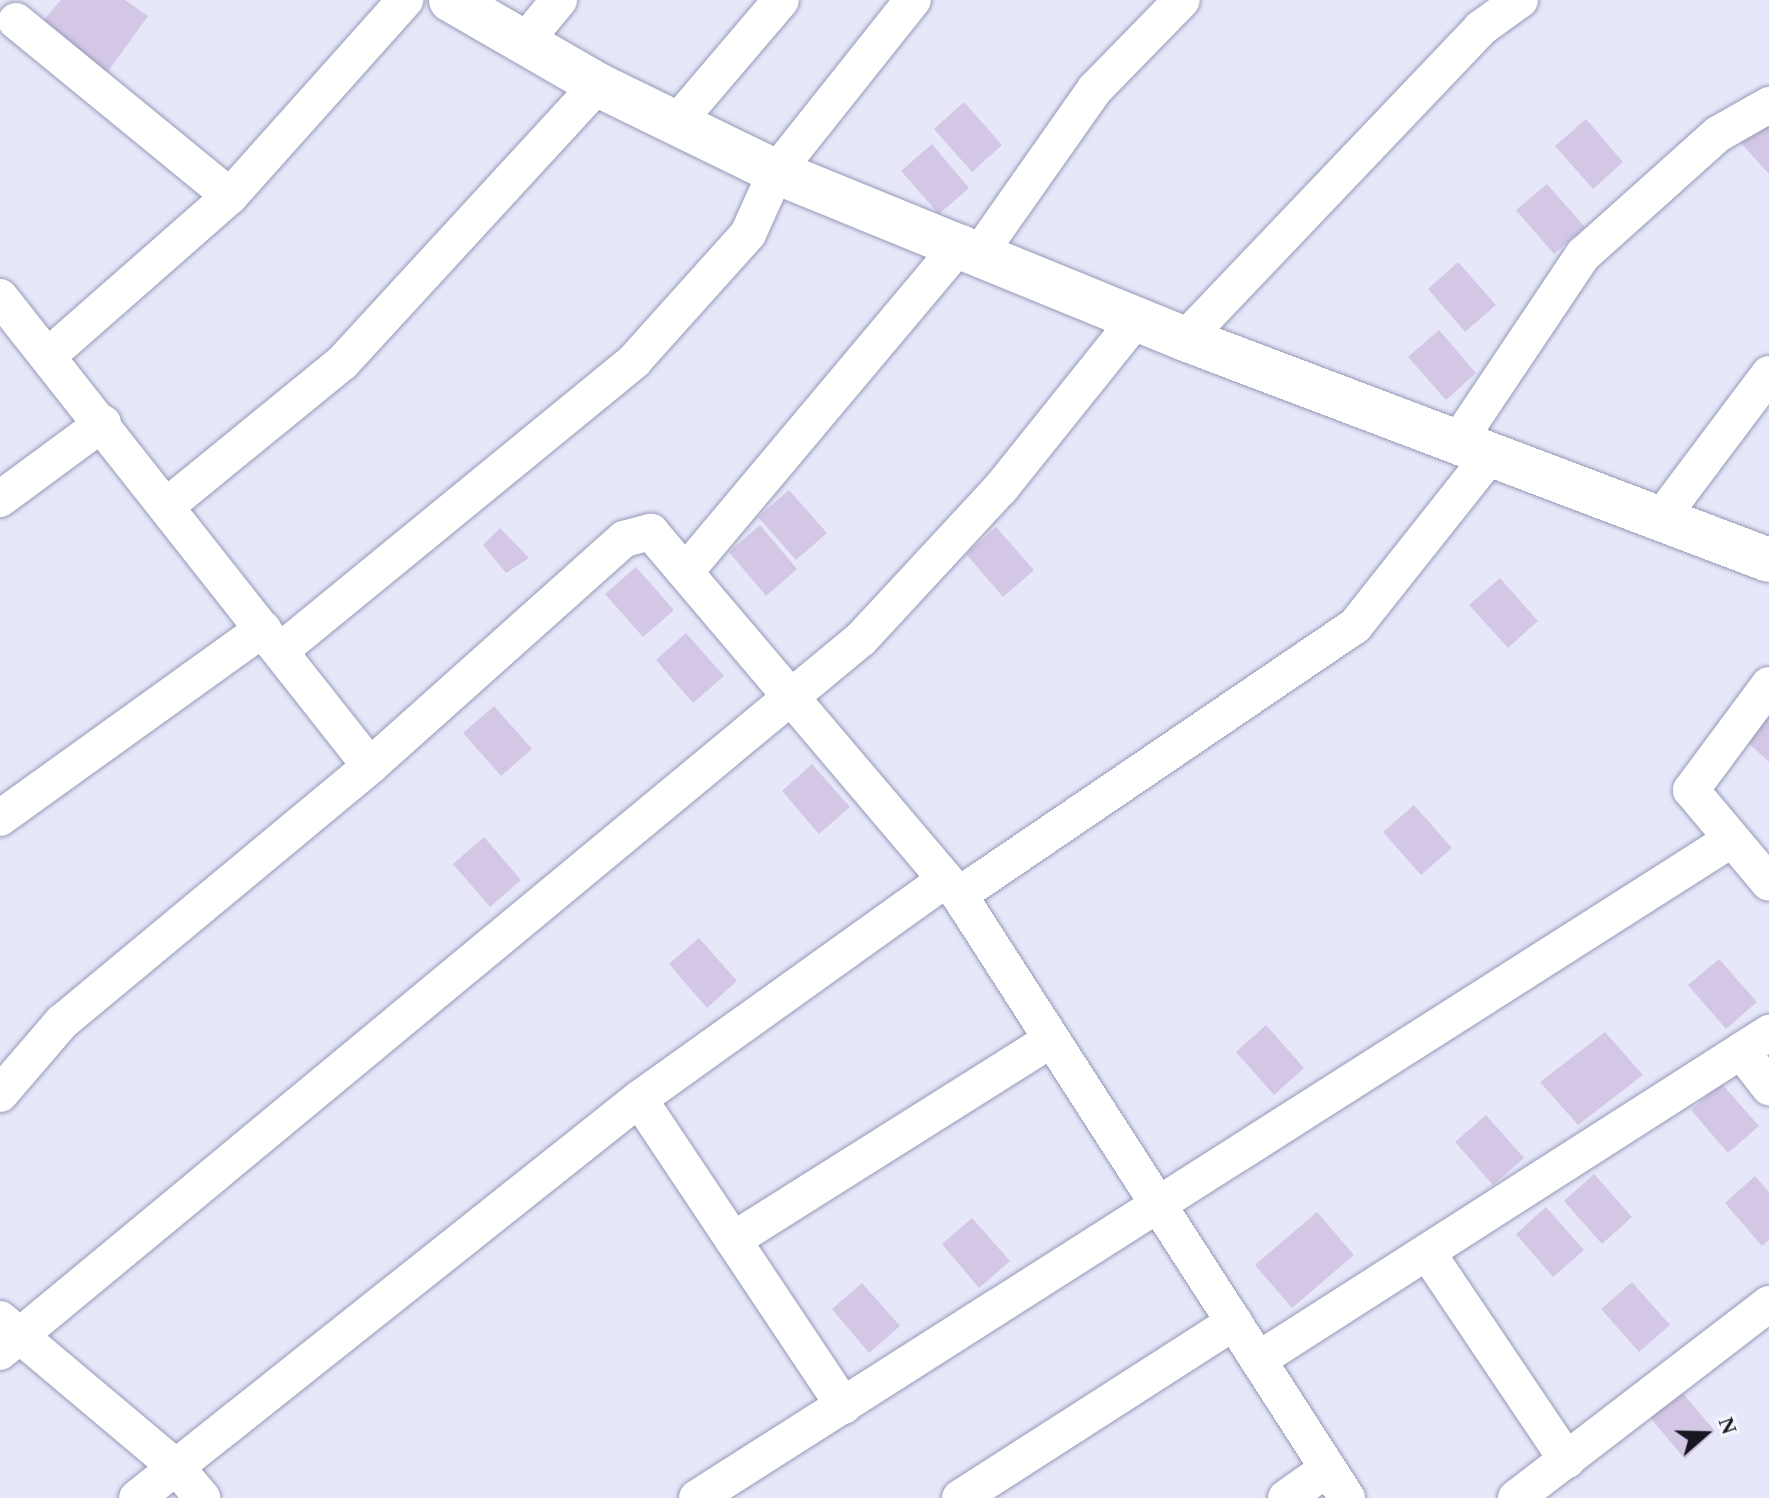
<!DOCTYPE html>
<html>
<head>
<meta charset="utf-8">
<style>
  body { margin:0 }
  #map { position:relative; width:1769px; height:1498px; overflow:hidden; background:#e6e8fa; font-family:Georgia,serif }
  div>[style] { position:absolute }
  .building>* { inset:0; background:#d3c7e5 }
  .roads { filter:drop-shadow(0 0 2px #9699b6) drop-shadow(0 0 2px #9699b6) }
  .minor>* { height:36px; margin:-18px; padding:0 18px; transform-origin:18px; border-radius:18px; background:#fff }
  .tertiary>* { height:44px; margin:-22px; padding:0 22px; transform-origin:22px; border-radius:22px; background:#fff }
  span { translate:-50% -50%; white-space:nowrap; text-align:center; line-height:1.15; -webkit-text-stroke:7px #f5f6fc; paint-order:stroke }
  .north { position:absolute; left:1665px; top:1394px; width:80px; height:80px; -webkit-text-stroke:6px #f5f6fc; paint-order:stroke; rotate:70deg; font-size:22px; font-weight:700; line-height:32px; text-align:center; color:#161721 }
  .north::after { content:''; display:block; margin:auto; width:28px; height:36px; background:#161721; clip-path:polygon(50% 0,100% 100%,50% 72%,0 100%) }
</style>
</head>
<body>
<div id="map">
  <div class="building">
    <i style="clip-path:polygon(61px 0,125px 0,148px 16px,104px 77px,40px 24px)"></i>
    <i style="clip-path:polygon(964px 102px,1002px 145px,972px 172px,934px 129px)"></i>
    <i style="clip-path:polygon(1769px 116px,1769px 174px,1740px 142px)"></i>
    <i style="clip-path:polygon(1586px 119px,1623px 162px,1593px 189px,1555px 146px)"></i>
    <i style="clip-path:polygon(932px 144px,969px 188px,939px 214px,901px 171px)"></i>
    <i style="clip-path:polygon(1547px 184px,1585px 227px,1554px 254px,1516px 210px)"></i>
    <i style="clip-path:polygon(1458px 262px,1496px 305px,1465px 332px,1428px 289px)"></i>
    <i style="clip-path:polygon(1439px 330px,1476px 373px,1446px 400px,1408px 357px)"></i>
    <i style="clip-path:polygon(789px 490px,827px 533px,796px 560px,758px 517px)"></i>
    <i style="clip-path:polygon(760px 525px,797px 569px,766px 596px,729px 552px)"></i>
    <i style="clip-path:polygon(996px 527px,1034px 570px,1003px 597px,966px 554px)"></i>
    <i style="clip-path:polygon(500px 528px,529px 558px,506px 573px,483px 545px)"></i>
    <i style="clip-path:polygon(636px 567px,674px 610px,643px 637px,605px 594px)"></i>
    <i style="clip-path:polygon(1500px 578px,1538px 621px,1508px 648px,1469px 605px)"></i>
    <i style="clip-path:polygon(686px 633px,724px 676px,693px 703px,656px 660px)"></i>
    <i style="clip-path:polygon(494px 706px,532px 749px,501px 776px,463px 733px)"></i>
    <i style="clip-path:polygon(1769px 712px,1769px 762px,1744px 739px)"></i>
    <i style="clip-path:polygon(812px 764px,850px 807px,819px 834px,782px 791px)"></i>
    <i style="clip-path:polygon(1414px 805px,1452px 848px,1421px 875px,1383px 832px)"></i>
    <i style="clip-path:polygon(484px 837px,521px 880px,490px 907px,453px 864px)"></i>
    <i style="clip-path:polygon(699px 938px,737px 981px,707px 1008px,669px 964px)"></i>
    <i style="clip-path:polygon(1719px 959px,1757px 1002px,1726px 1029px,1688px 985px)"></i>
    <i style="clip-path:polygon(1266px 1025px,1304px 1068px,1274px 1095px,1236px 1052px)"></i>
    <i style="clip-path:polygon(1605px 1032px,1643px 1075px,1578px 1125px,1540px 1082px)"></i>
    <i style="clip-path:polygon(1721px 1083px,1759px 1126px,1728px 1153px,1691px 1110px)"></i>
    <i style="clip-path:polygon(1486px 1115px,1524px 1158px,1493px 1185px,1455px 1142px)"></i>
    <i style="clip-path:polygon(1594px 1174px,1632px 1217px,1602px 1244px,1564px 1201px)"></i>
    <i style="clip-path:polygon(1755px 1176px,1769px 1192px,1769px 1240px,1762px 1246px,1725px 1203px)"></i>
    <i style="clip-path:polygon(1546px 1207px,1584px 1250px,1553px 1277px,1516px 1234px)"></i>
    <i style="clip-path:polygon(1317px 1212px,1354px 1255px,1292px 1308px,1255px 1265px)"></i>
    <i style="clip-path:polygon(972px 1218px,1010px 1261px,979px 1288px,942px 1244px)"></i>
    <i style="clip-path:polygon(1632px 1282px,1670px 1325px,1639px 1352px,1601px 1309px)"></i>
    <i style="clip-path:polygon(862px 1283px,900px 1326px,869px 1353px,832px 1309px)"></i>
    <i style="clip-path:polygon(1678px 1388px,1715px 1431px,1685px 1459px,1648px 1415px)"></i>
  </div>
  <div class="roads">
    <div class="minor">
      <i style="left:16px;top:21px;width:276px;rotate:39.3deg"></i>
      <i style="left:526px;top:40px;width:52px;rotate:-50.5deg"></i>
      <i style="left:679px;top:120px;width:157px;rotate:-49.6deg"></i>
      <i style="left:981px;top:251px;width:198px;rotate:-54.9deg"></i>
      <i style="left:1095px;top:89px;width:124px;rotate:-45.7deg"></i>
      <i style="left:0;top:297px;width:597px;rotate:51.73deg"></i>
      <i style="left:1185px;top:339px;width:429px;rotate:-46.4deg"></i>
      <i style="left:1481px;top:28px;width:48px;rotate:-35.7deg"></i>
      <i style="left:48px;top:356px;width:242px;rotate:-41.3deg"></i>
      <i style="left:230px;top:196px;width:263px;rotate:-48.2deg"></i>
      <i style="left:1459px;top:440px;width:223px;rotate:-56.2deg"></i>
      <i style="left:1583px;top:255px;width:181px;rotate:-41.9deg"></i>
      <i style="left:1718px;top:134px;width:59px;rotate:-29.6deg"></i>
      <i style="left:0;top:499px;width:128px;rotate:-36.4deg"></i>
      <i style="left:169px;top:504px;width:223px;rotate:-39.2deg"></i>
      <i style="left:342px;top:363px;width:378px;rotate:-47.4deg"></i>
      <i style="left:1661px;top:518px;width:180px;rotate:-53.1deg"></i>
      <i style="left:687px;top:570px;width:427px;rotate:-50deg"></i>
      <i style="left:280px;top:651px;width:458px;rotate:-39.3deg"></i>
      <i style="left:634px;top:361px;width:171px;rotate:-48.1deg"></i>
      <i style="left:748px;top:234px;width:68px;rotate:-65.7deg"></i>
      <i style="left:776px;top:172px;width:220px;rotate:-51.5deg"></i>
      <i style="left:1769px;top:685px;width:131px;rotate:126.6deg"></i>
      <i style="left:1691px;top:790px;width:121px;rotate:50deg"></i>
      <i style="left:0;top:818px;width:324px;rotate:-35.7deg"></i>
      <i style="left:959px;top:895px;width:479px;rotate:-34.2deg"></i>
      <i style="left:1355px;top:626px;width:221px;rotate:-51.6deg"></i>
      <i style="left:1741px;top:1051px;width:46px;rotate:52.1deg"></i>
      <i style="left:0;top:1094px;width:95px;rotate:-49.3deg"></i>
      <i style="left:62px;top:1022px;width:400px;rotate:-39.7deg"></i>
      <i style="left:370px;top:766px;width:341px;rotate:-41.8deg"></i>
      <i style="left:624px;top:539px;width:28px;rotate:-15deg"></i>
      <i style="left:651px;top:532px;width:476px;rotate:49.7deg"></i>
      <i style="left:959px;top:895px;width:717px;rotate:57.24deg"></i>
      <i style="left:639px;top:1099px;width:369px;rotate:56.3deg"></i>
      <i style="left:733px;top:1240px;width:373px;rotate:-32.2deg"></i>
      <i style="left:1427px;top:1252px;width:251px;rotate:56.1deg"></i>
      <i style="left:0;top:1319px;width:233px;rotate:40.1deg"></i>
      <i style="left:178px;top:1469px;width:38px;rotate:50deg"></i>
      <i style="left:0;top:1352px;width:1118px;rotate:-39.63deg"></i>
      <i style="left:861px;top:639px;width:206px;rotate:-47.2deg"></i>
      <i style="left:1001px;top:488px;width:218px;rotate:-51.3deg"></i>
      <i style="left:1258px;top:1360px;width:607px;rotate:-32.62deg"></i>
      <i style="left:137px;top:1498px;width:641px;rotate:-38.48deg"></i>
      <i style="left:639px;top:1099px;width:376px;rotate:-35.6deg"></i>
      <i style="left:697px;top:1498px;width:1223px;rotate:-32.48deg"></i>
      <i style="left:960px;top:1498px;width:326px;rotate:-32.7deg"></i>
      <i style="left:1286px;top:1498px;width:50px;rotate:-35.3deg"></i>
      <i style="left:1516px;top:1498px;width:319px;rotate:-37.5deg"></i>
    </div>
    <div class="tertiary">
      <i style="left:451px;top:0;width:170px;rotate:30deg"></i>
      <i style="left:598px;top:85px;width:198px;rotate:26deg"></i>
      <i style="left:776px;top:172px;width:442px;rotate:22.2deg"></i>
      <i style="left:1185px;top:339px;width:624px;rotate:20.73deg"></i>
    </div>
  </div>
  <div class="north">N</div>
</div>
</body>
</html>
